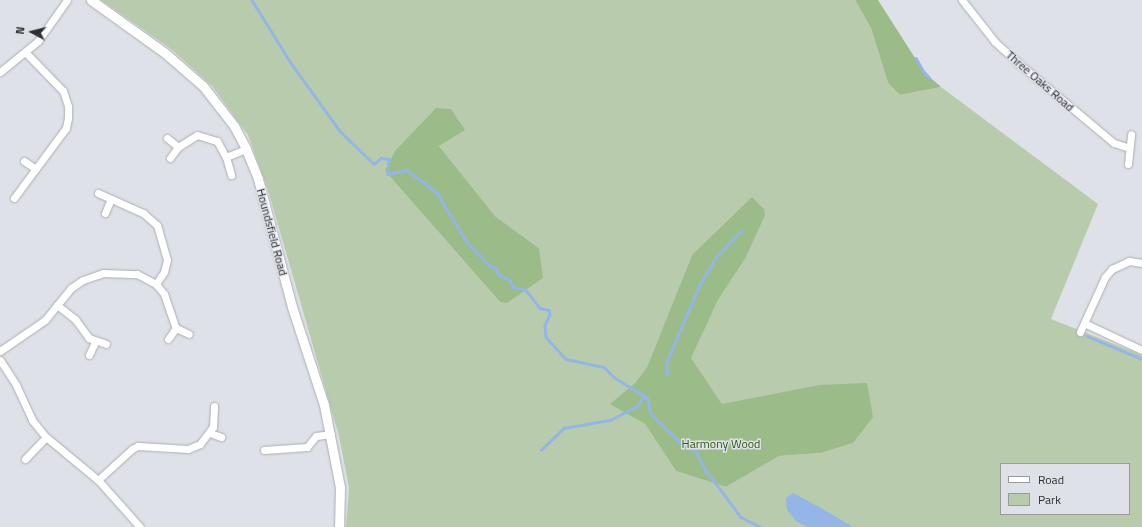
<!DOCTYPE html>
<html>
<head>
<meta charset="utf-8">
<style>
  body { margin:0 }
  #map { position:relative; width:1142px; height:527px; overflow:hidden; background:#dee1e8; font-family:"Titillium Web",sans-serif }
  div>[style] { position:absolute }
  .green>* { inset:0; background:#b8ccad }
  .forest>* { inset:0; background:#9bbc89 }
  .water>* { inset:0; background:#94b6e6 }
  .stream>* { height:2.5px; margin:-1.25px; padding:0 1.25px; transform-origin:1.25px; border-radius:1.25px; background:#94b6e6 }
  .roads { filter:drop-shadow(0 0 1px #abaeb4) drop-shadow(0 0 1px #abaeb4) }
  .minor>* { height:7px; margin:-3.5px; padding:0 3.5px; transform-origin:3.5px; border-radius:3.5px; background:#fff }
  .tertiary>* { height:9px; margin:-4.5px; padding:0 4.5px; transform-origin:4.5px; border-radius:4.5px; background:#fff }
  span { translate:-50% -50%; white-space:nowrap; text-align:center; line-height:1.15; -webkit-text-stroke:3px #dee1e8; paint-order:stroke }
  .street-label { font-size:12px; color:#2f3033 }
  .park-label { font-size:12px; color:#305810 }
  .legend { position:absolute; left:1000px; top:463px; width:130px; height:52px; box-sizing:border-box; background:#dee1e8; border:1px solid #989aa0; margin:0; padding:5px 7px; list-style:none; font-size:12px; color:#2f3033 }
  .legend li { display:flex; align-items:center; gap:8px; height:20px }
  .legend b { width:20px; border:1px solid #989aa0 }
  .north { position:absolute; left:12px; top:12px; width:40px; height:40px; -webkit-text-stroke:3px #dee1e8; paint-order:stroke; rotate:277deg; font-size:11px; font-weight:700; line-height:16px; text-align:center; color:#2f3033 }
  .north::after { content:''; display:block; margin:auto; width:14px; height:18px; background:#2f3033; clip-path:polygon(50% 0,100% 100%,50% 72%,0 100%) }
</style>
</head>
<body>
<div id="map">
  <div class="green">
    <i style="clip-path:polygon(evenodd,101px 0,855px 0,871px 28px,888px 83px,900px 95px,941px 87px,1098px 204px,1051px 319px,1142px 355px,1142px 527px,346px 527px,349px 488px,339px 436px,268px 190px,248px 135px,212px 86px,171px 49px,101px 0,464px 130px,439px 146px,496px 217px,539px 248px,500px 302px,385px 171px,464px 130px,101px 0,692px 255px,745px 259px,718px 300px,690px 358px,722px 404px,764px 398px,820px 453px,779px 456px,726px 487px,676px 471px,645px 424px,611px 404px,635px 383px,647px 367px,692px 255px,101px 0,1001px 464px,1129px 464px,1129px 514px,1001px 514px,1001px 464px)"></i>
  </div>
  <div class="forest">
    <i style="clip-path:polygon(855px 0,878px 0,924px 72px,941px 87px,900px 95px,888px 83px,871px 28px)"></i>
    <i style="clip-path:polygon(436px 108px,451px 109px,465px 130px,439px 146px,496px 217px,539px 248px,543px 278px,507px 303px,500px 302px,385px 171px,395px 151px)"></i>
    <i style="clip-path:polygon(752px 197px,764px 209px,765px 215px,745px 259px,718px 300px,691px 358px,722px 404px,819px 385px,867px 383px,873px 417px,853px 443px,820px 453px,779px 456px,726px 487px,676px 471px,645px 424px,610px 404px,635px 383px,647px 367px,692px 255px)"></i>
  </div>
  <div class="water">
    <i style="clip-path:polygon(793px 493px,821px 508px,853px 527px,807px 527px,796px 521px,787px 510px,786px 498px)"></i>
  </div>
  <div class="stream">
    <i style="left:252px;top:0;width:74px;rotate:58.2deg"></i>
    <i style="left:291px;top:63px;width:84px;rotate:54.2deg"></i>
    <i style="left:340px;top:131px;width:47px;rotate:44.1deg"></i>
    <i style="left:374px;top:164px;width:9px;rotate:-41deg"></i>
    <i style="left:381px;top:158px;width:8px;rotate:7deg"></i>
    <i style="left:389px;top:159px;width:15px;rotate:94deg"></i>
    <i style="left:388px;top:174px;width:19px;rotate:-12deg"></i>
    <i style="left:407px;top:170px;width:38px;rotate:37deg"></i>
    <i style="left:437px;top:193px;width:57px;rotate:58.5deg"></i>
    <i style="left:467px;top:242px;width:33px;rotate:46deg"></i>
    <i style="left:490px;top:266px;width:6px;rotate:18deg"></i>
    <i style="left:496px;top:268px;width:8px;rotate:67deg"></i>
    <i style="left:499px;top:275px;width:11px;rotate:22deg"></i>
    <i style="left:509px;top:279px;width:9px;rotate:63deg"></i>
    <i style="left:513px;top:287px;width:13px;rotate:13deg"></i>
    <i style="left:526px;top:290px;width:23px;rotate:52deg"></i>
    <i style="left:540px;top:308px;width:9px;rotate:13deg"></i>
    <i style="left:549px;top:310px;width:5px;rotate:79deg"></i>
    <i style="left:550px;top:315px;width:11px;rotate:117deg"></i>
    <i style="left:545px;top:325px;width:12px;rotate:85deg"></i>
    <i style="left:546px;top:337px;width:30px;rotate:48deg"></i>
    <i style="left:566px;top:359px;width:39px;rotate:12deg"></i>
    <i style="left:604px;top:367px;width:14px;rotate:45deg"></i>
    <i style="left:614px;top:377px;width:39px;rotate:32deg"></i>
    <i style="left:916px;top:58px;width:14px;rotate:60deg"></i>
    <i style="left:924px;top:72px;width:7px;rotate:45deg"></i>
    <i style="left:1087px;top:336px;width:60px;rotate:22.7deg"></i>
    <i style="left:667px;top:374px;width:11px;rotate:-95deg"></i>
    <i style="left:666px;top:363px;width:82px;rotate:-66.9deg"></i>
    <i style="left:698px;top:288px;width:34px;rotate:-60deg"></i>
    <i style="left:715px;top:258px;width:37px;rotate:-46deg"></i>
    <i style="left:648px;top:399px;width:15px;rotate:79deg"></i>
    <i style="left:651px;top:414px;width:39px;rotate:44deg"></i>
    <i style="left:679px;top:441px;width:22px;rotate:34deg"></i>
    <i style="left:697px;top:453px;width:18px;rotate:63deg"></i>
    <i style="left:705px;top:469px;width:60px;rotate:53.1deg"></i>
    <i style="left:741px;top:517px;width:22px;rotate:27deg"></i>
    <i style="left:541px;top:450px;width:32px;rotate:-44deg"></i>
    <i style="left:564px;top:428px;width:47px;rotate:-9.9deg"></i>
    <i style="left:610px;top:420px;width:30px;rotate:-27deg"></i>
    <i style="left:637px;top:406px;width:12px;rotate:-55deg"></i>
  </div>
  <div class="roads">
    <div class="minor">
      <i style="left:962px;top:0;width:53px;rotate:51.8deg"></i>
      <i style="left:995px;top:42px;width:30px;rotate:42deg"></i>
      <i style="left:1017px;top:62px;width:126px;rotate:39.9deg"></i>
      <i style="left:1114px;top:143px;width:16px;rotate:18deg"></i>
      <i style="left:0;top:72px;width:49px;rotate:-39.2deg"></i>
      <i style="left:38px;top:41px;width:50px;rotate:-54.7deg"></i>
      <i style="left:167px;top:138px;width:14px;rotate:39deg"></i>
      <i style="left:226px;top:157px;width:19px;rotate:74deg"></i>
      <i style="left:170px;top:158px;width:14px;rotate:-54deg"></i>
      <i style="left:178px;top:147px;width:22px;rotate:-32deg"></i>
      <i style="left:197px;top:135px;width:21px;rotate:17deg"></i>
      <i style="left:217px;top:141px;width:18px;rotate:61deg"></i>
      <i style="left:226px;top:157px;width:22px;rotate:-22deg"></i>
      <i style="left:24px;top:161px;width:14px;rotate:34deg"></i>
      <i style="left:1128px;top:164px;width:30px;rotate:-84deg"></i>
      <i style="left:98px;top:193px;width:49px;rotate:24deg"></i>
      <i style="left:143px;top:213px;width:18px;rotate:41deg"></i>
      <i style="left:157px;top:225px;width:36px;rotate:74deg"></i>
      <i style="left:167px;top:260px;width:12px;rotate:104deg"></i>
      <i style="left:164px;top:272px;width:14px;rotate:124deg"></i>
      <i style="left:14px;top:198px;width:87px;rotate:-53.4deg"></i>
      <i style="left:66px;top:128px;width:10px;rotate:-79deg"></i>
      <i style="left:68px;top:118px;width:12px;rotate:-90deg"></i>
      <i style="left:68px;top:106px;width:16px;rotate:-108deg"></i>
      <i style="left:63px;top:91px;width:53px;rotate:-134.2deg"></i>
      <i style="left:105px;top:213px;width:15px;rotate:-67deg"></i>
      <i style="left:57px;top:305px;width:23px;rotate:38deg"></i>
      <i style="left:75px;top:319px;width:24px;rotate:54deg"></i>
      <i style="left:89px;top:338px;width:18px;rotate:19deg"></i>
      <i style="left:1084px;top:323px;width:64px;rotate:25deg"></i>
      <i style="left:1080px;top:332px;width:60px;rotate:-65.6deg"></i>
      <i style="left:1105px;top:277px;width:11px;rotate:-49deg"></i>
      <i style="left:1112px;top:269px;width:19px;rotate:-25deg"></i>
      <i style="left:1129px;top:261px;width:13px;rotate:9deg"></i>
      <i style="left:168px;top:339px;width:14px;rotate:-54deg"></i>
      <i style="left:0;top:351px;width:55px;rotate:-34.6deg"></i>
      <i style="left:45px;top:320px;width:41px;rotate:-50.9deg"></i>
      <i style="left:71px;top:288px;width:14px;rotate:-34deg"></i>
      <i style="left:83px;top:280px;width:21px;rotate:-19deg"></i>
      <i style="left:103px;top:273px;width:34px;rotate:2deg"></i>
      <i style="left:137px;top:274px;width:21px;rotate:28deg"></i>
      <i style="left:156px;top:284px;width:13px;rotate:51deg"></i>
      <i style="left:164px;top:294px;width:36px;rotate:71deg"></i>
      <i style="left:176px;top:328px;width:14px;rotate:25deg"></i>
      <i style="left:89px;top:355px;width:14px;rotate:-65deg"></i>
      <i style="left:0;top:360px;width:30px;rotate:57deg"></i>
      <i style="left:16px;top:385px;width:38px;rotate:65deg"></i>
      <i style="left:32px;top:420px;width:22px;rotate:51deg"></i>
      <i style="left:46px;top:437px;width:67px;rotate:39.6deg"></i>
      <i style="left:98px;top:480px;width:63px;rotate:48.2deg"></i>
      <i style="left:210px;top:433px;width:12px;rotate:20deg"></i>
      <i style="left:264px;top:450px;width:43px;rotate:-4deg"></i>
      <i style="left:307px;top:447px;width:14px;rotate:-51deg"></i>
      <i style="left:316px;top:436px;width:15px;rotate:-8deg"></i>
      <i style="left:25px;top:459px;width:30px;rotate:-46deg"></i>
      <i style="left:98px;top:480px;width:46px;rotate:-42.4deg"></i>
      <i style="left:132px;top:449px;width:7px;rotate:-27deg"></i>
      <i style="left:138px;top:446px;width:50px;rotate:3.4deg"></i>
      <i style="left:188px;top:449px;width:13px;rotate:-23deg"></i>
      <i style="left:200px;top:444px;width:21px;rotate:-53deg"></i>
      <i style="left:213px;top:427px;width:21px;rotate:-87deg"></i>
    </div>
    <div class="tertiary">
      <i style="left:91px;top:0;width:91px;rotate:35.6deg"></i>
      <i style="left:165px;top:53px;width:50px;rotate:41deg"></i>
      <i style="left:203px;top:86px;width:51px;rotate:52.2deg"></i>
      <i style="left:234px;top:126px;width:26px;rotate:62deg"></i>
      <i style="left:246px;top:149px;width:32px;rotate:68deg"></i>
      <i style="left:258px;top:179px;width:132px;rotate:75.1deg"></i>
      <i style="left:292px;top:307px;width:103px;rotate:71.9deg"></i>
      <i style="left:324px;top:405px;width:84px;rotate:79deg"></i>
      <i style="left:340px;top:487px;width:40px;rotate:91.4deg"></i>
    </div>
  </div>
  <div class="street-label">
    <span style="left:1040px;top:81px;rotate:41deg">Three Oaks Road</span>
    <span style="left:272px;top:232px;rotate:75deg">Houndsfield Road</span>
  </div>
  <div class="park-label">
    <span style="left:721px;top:444px">Harmony Wood</span>
  </div>
  <ul class="legend">
  <li><b style="height:5px;background:#fff"></b>Road</li>
  <li><b style="height:11px;background:#b8ccad"></b>Park</li>
  </ul>
  <div class="north">N</div>
</div>
</body>
</html>
